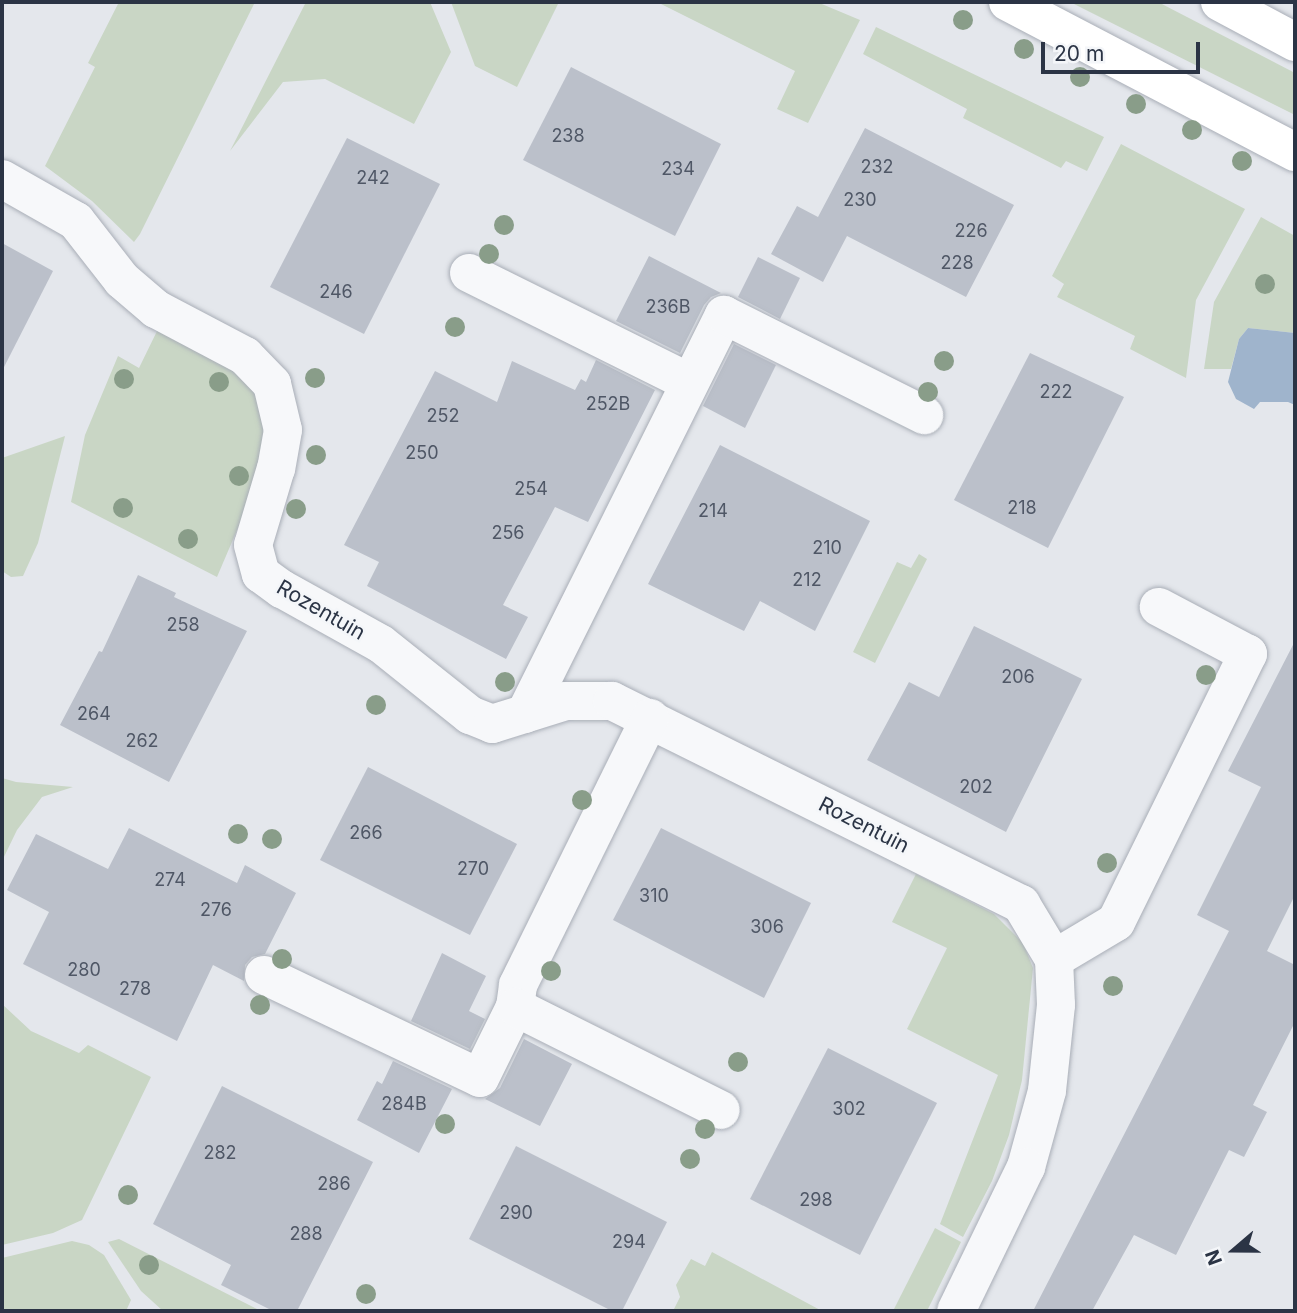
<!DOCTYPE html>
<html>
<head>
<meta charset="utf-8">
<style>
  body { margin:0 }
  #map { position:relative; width:1297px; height:1313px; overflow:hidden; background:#e4e7ec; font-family:Inter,sans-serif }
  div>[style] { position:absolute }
  .green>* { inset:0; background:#c9d6c5 }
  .water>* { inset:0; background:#9fb4cc }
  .building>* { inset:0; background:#bbc0ca }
  .roads { filter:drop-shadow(0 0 2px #a9aeb7) drop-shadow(0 0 2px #a9aeb7) }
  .minor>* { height:38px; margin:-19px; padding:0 19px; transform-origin:19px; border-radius:19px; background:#f7f8fa }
  .major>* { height:38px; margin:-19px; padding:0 19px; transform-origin:19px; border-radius:19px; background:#fff }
  .trees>* { width:20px; height:20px; margin:-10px; border-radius:50%; background:#899d89 }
  span { translate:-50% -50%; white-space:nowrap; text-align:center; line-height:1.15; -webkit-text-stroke:5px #f4f6f9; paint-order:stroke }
  .number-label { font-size:18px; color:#4f5766 }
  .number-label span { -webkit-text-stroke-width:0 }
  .street-label { font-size:21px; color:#2b3445 }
  .frame { position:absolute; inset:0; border:4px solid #2b3445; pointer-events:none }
  .north { position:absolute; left:1199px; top:1215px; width:70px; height:70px; -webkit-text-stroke:5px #f4f6f9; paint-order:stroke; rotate:250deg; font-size:19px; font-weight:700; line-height:28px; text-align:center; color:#2b3445 }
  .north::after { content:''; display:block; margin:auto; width:24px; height:32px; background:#2b3445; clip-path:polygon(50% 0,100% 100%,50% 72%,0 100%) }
  .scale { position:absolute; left:1041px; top:42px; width:159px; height:32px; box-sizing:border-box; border:4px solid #2b3445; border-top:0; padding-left:9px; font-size:21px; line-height:24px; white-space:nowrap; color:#2b3445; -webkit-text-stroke:5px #f4f6f9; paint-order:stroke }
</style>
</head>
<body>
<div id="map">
  <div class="green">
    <i style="clip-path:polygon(119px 2px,255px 2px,140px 234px,134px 242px,92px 201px,45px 166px,95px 67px,88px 63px)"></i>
    <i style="clip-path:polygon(306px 2px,430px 2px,451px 52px,414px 124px,325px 79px,283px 82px,230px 151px)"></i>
    <i style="clip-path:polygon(451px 2px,559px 2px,517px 87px,475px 66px)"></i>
    <i style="clip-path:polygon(657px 2px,817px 2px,860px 20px,808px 123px,777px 109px,795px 71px)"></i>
    <i style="clip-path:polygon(1070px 2px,1158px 2px,1295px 73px,1295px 115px)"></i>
    <i style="clip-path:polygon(876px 27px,1104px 137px,1087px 171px,1066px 161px,1061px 168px,963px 118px,967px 109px,863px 54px)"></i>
    <i style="clip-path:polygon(1121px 144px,1245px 209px,1196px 300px,1186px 378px,1130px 349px,1135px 336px,1057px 297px,1064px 284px,1052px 276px)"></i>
    <i style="clip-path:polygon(1261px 217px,1295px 236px,1295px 333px,1248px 328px,1239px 339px,1231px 369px,1204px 369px,1214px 302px)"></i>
    <i style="clip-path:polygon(159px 327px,251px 379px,268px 429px,252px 495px,217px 577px,71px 502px,85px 435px,118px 356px,139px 368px)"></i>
    <i style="clip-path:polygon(65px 436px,38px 543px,23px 576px,11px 577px,2px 571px,2px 458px)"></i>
    <i style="clip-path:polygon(919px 554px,927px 559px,875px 663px,853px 652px,897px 562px,911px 568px)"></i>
    <i style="clip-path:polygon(2px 778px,16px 782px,73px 787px,42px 797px,17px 830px,2px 861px)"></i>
    <i style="clip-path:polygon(916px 874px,994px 914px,1023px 943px,1033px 968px,1022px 1080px,1009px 1135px,992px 1181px,963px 1237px,940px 1224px,998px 1075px,907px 1029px,947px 948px,892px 922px)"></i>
    <i style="clip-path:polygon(2px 1004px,31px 1031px,79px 1053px,88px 1045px,151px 1077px,82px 1220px,53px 1233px,2px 1245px)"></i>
    <i style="clip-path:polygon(935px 1228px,961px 1242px,927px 1311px,893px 1311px)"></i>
    <i style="clip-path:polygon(119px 1239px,261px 1311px,163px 1311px,141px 1291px,108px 1242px)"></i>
    <i style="clip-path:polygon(72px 1241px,89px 1245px,104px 1255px,131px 1300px,126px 1311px,2px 1311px,2px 1258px)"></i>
    <i style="clip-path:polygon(712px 1252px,822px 1311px,673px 1311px,680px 1297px,676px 1285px,691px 1259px,705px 1266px)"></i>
  </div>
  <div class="water">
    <i style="clip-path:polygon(1248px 328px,1295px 333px,1295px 405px,1288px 402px,1260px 402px,1254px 409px,1236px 399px,1228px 382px,1239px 339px)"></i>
  </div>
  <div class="building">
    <i style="clip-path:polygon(571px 67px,721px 144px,675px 236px,523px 160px)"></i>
    <i style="clip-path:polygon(865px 128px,1014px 205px,966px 297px,847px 236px,823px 282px,771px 254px,797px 206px,818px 217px)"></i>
    <i style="clip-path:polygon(347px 138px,440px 184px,364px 334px,270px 287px)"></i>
    <i style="clip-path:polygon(2px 243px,53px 271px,2px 371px)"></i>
    <i style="clip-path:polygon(649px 256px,721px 293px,711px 297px,704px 305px,680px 353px,616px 321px)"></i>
    <i style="clip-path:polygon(758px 257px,800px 278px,780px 319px,738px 297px)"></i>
    <i style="clip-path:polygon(734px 344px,776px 365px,745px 428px,703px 406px)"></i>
    <i style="clip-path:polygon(1030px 353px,1124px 397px,1048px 548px,954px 500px)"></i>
    <i style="clip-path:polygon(596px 360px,655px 390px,588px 522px,555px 507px,503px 605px,528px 617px,506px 659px,367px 586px,379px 562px,344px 545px,435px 371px,497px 402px,512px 361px,575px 390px,581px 379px,586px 382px)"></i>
    <i style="clip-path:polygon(720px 445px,870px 521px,815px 631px,760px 601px,744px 631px,648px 584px)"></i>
    <i style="clip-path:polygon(138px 575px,176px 593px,174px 597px,247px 631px,169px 782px,60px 725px,99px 651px,102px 652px)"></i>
    <i style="clip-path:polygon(974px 626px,1082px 679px,1006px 832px,867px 760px,909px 682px,939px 697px)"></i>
    <i style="clip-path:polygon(1295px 641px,1295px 895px,1267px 951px,1295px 965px,1295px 1022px,1253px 1105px,1267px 1112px,1244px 1157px,1229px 1150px,1176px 1255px,1134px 1235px,1092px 1311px,1033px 1311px,1229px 931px,1197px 915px,1261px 787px,1228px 771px)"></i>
    <i style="clip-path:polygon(368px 767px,517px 844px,470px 935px,320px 860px)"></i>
    <i style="clip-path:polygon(129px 828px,237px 883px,245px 865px,296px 893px,265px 954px,252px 957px,245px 965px,244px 981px,213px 965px,177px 1041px,23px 964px,49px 912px,7px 890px,36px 834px,108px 869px)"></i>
    <i style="clip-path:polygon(661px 828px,811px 903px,764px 998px,613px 920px)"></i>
    <i style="clip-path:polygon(442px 953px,486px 976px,469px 1011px,485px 1019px,470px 1049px,411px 1021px)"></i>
    <i style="clip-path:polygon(524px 1039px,572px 1064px,540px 1126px,485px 1099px,500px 1088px)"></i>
    <i style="clip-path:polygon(828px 1048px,937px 1103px,860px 1255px,750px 1199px)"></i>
    <i style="clip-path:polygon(393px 1061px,452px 1089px,419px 1153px,357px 1120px,377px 1081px,382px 1084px)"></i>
    <i style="clip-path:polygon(222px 1086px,373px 1162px,297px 1311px,273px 1311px,221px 1285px,231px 1265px,153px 1224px)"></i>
    <i style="clip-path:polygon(516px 1146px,667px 1222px,622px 1311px,612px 1311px,469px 1239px)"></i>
  </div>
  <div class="roads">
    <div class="minor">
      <i style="left:2px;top:179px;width:85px;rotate:29.6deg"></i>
      <i style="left:76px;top:221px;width:75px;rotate:52.1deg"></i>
      <i style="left:122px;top:280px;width:45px;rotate:40.5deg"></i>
      <i style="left:156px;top:309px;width:101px;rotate:27.8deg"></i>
      <i style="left:245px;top:356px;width:39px;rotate:46deg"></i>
      <i style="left:272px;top:384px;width:47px;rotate:76.6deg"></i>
      <i style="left:283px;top:430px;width:39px;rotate:100deg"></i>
      <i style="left:276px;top:468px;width:80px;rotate:106.6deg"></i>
      <i style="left:253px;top:545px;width:30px;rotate:75deg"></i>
      <i style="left:261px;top:574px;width:26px;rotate:36deg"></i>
      <i style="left:282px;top:589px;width:113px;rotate:29.1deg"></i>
      <i style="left:381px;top:644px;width:114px;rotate:38.6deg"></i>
      <i style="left:470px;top:715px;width:24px;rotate:22deg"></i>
      <i style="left:492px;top:724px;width:77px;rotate:-17.3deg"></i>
      <i style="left:566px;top:701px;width:46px"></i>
      <i style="left:612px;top:701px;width:457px;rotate:26.4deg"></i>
      <i style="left:1021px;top:904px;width:64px;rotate:59deg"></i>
      <i style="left:1054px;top:959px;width:46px;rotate:87.5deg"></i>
      <i style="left:1056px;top:1005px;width:86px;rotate:96deg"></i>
      <i style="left:1047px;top:1091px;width:79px;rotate:105.4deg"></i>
      <i style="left:1026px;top:1167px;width:160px;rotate:115.9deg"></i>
      <i style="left:469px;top:273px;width:246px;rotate:26.4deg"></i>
      <i style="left:525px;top:714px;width:446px;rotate:-63.5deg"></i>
      <i style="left:724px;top:315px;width:224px;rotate:26.6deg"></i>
      <i style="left:1054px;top:959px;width:72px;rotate:-30.8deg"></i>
      <i style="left:1116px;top:922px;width:299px;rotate:-63.8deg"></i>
      <i style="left:1248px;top:654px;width:101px;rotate:-152.2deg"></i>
      <i style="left:264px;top:975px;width:239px;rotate:25.5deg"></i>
      <i style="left:480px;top:1078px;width:79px;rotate:-63.8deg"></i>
      <i style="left:515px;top:1007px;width:22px;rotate:-82deg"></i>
      <i style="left:518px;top:985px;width:298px;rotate:-63.7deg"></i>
      <i style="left:515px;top:1007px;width:230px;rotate:26.6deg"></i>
    </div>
    <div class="major">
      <i style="left:1008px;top:2px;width:324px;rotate:27.6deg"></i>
      <i style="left:1220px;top:2px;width:85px;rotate:28.1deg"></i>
    </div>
  </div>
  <div class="trees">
    <i style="left:963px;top:20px"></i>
    <i style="left:1024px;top:49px"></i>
    <i style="left:1080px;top:77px"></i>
    <i style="left:1136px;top:104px"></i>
    <i style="left:1192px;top:130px"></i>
    <i style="left:1242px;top:161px"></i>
    <i style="left:504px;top:225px"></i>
    <i style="left:489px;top:254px"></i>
    <i style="left:1265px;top:284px"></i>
    <i style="left:455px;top:327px"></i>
    <i style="left:944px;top:361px"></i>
    <i style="left:315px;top:378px"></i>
    <i style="left:124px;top:379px"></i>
    <i style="left:219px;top:382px"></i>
    <i style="left:928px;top:392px"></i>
    <i style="left:316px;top:455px"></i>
    <i style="left:239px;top:476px"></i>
    <i style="left:123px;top:508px"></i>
    <i style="left:296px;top:509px"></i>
    <i style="left:188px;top:539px"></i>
    <i style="left:1206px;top:675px"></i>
    <i style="left:505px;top:682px"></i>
    <i style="left:376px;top:705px"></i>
    <i style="left:582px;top:800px"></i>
    <i style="left:238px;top:834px"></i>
    <i style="left:272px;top:839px"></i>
    <i style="left:1107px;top:863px"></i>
    <i style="left:282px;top:959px"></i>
    <i style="left:551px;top:971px"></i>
    <i style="left:1113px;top:986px"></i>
    <i style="left:260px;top:1005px"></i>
    <i style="left:738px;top:1062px"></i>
    <i style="left:445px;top:1124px"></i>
    <i style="left:705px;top:1129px"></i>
    <i style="left:690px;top:1159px"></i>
    <i style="left:128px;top:1195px"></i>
    <i style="left:149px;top:1265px"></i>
    <i style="left:366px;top:1294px"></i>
  </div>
  <div class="number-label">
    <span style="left:568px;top:136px">238</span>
    <span style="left:877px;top:167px">232</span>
    <span style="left:678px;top:169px">234</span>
    <span style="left:373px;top:178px">242</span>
    <span style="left:860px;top:200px">230</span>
    <span style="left:971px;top:231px">226</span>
    <span style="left:957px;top:263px">228</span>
    <span style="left:336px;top:292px">246</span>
    <span style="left:668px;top:307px">236B</span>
    <span style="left:1056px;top:392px">222</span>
    <span style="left:608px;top:404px">252B</span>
    <span style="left:443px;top:416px">252</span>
    <span style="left:422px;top:453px">250</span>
    <span style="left:531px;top:489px">254</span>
    <span style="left:1022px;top:508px">218</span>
    <span style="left:713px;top:511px">214</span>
    <span style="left:508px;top:533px">256</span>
    <span style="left:827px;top:548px">210</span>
    <span style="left:807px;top:580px">212</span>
    <span style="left:183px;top:625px">258</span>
    <span style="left:1018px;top:677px">206</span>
    <span style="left:94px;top:714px">264</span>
    <span style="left:142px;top:741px">262</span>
    <span style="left:976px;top:787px">202</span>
    <span style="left:366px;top:833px">266</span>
    <span style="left:473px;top:869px">270</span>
    <span style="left:170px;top:880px">274</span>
    <span style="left:654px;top:896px">310</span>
    <span style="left:216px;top:910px">276</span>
    <span style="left:767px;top:927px">306</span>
    <span style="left:84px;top:970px">280</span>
    <span style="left:135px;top:989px">278</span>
    <span style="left:404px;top:1104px">284B</span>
    <span style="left:849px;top:1109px">302</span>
    <span style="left:220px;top:1153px">282</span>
    <span style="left:334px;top:1184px">286</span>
    <span style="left:816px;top:1200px">298</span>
    <span style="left:516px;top:1213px">290</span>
    <span style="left:306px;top:1234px">288</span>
    <span style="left:629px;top:1242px">294</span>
  </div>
  <div class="street-label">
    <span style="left:321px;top:610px;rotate:30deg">Rozentuin</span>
    <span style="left:864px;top:825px;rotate:27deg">Rozentuin</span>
  </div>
  <div class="frame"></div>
  <div class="north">N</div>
  <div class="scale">20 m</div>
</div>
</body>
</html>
